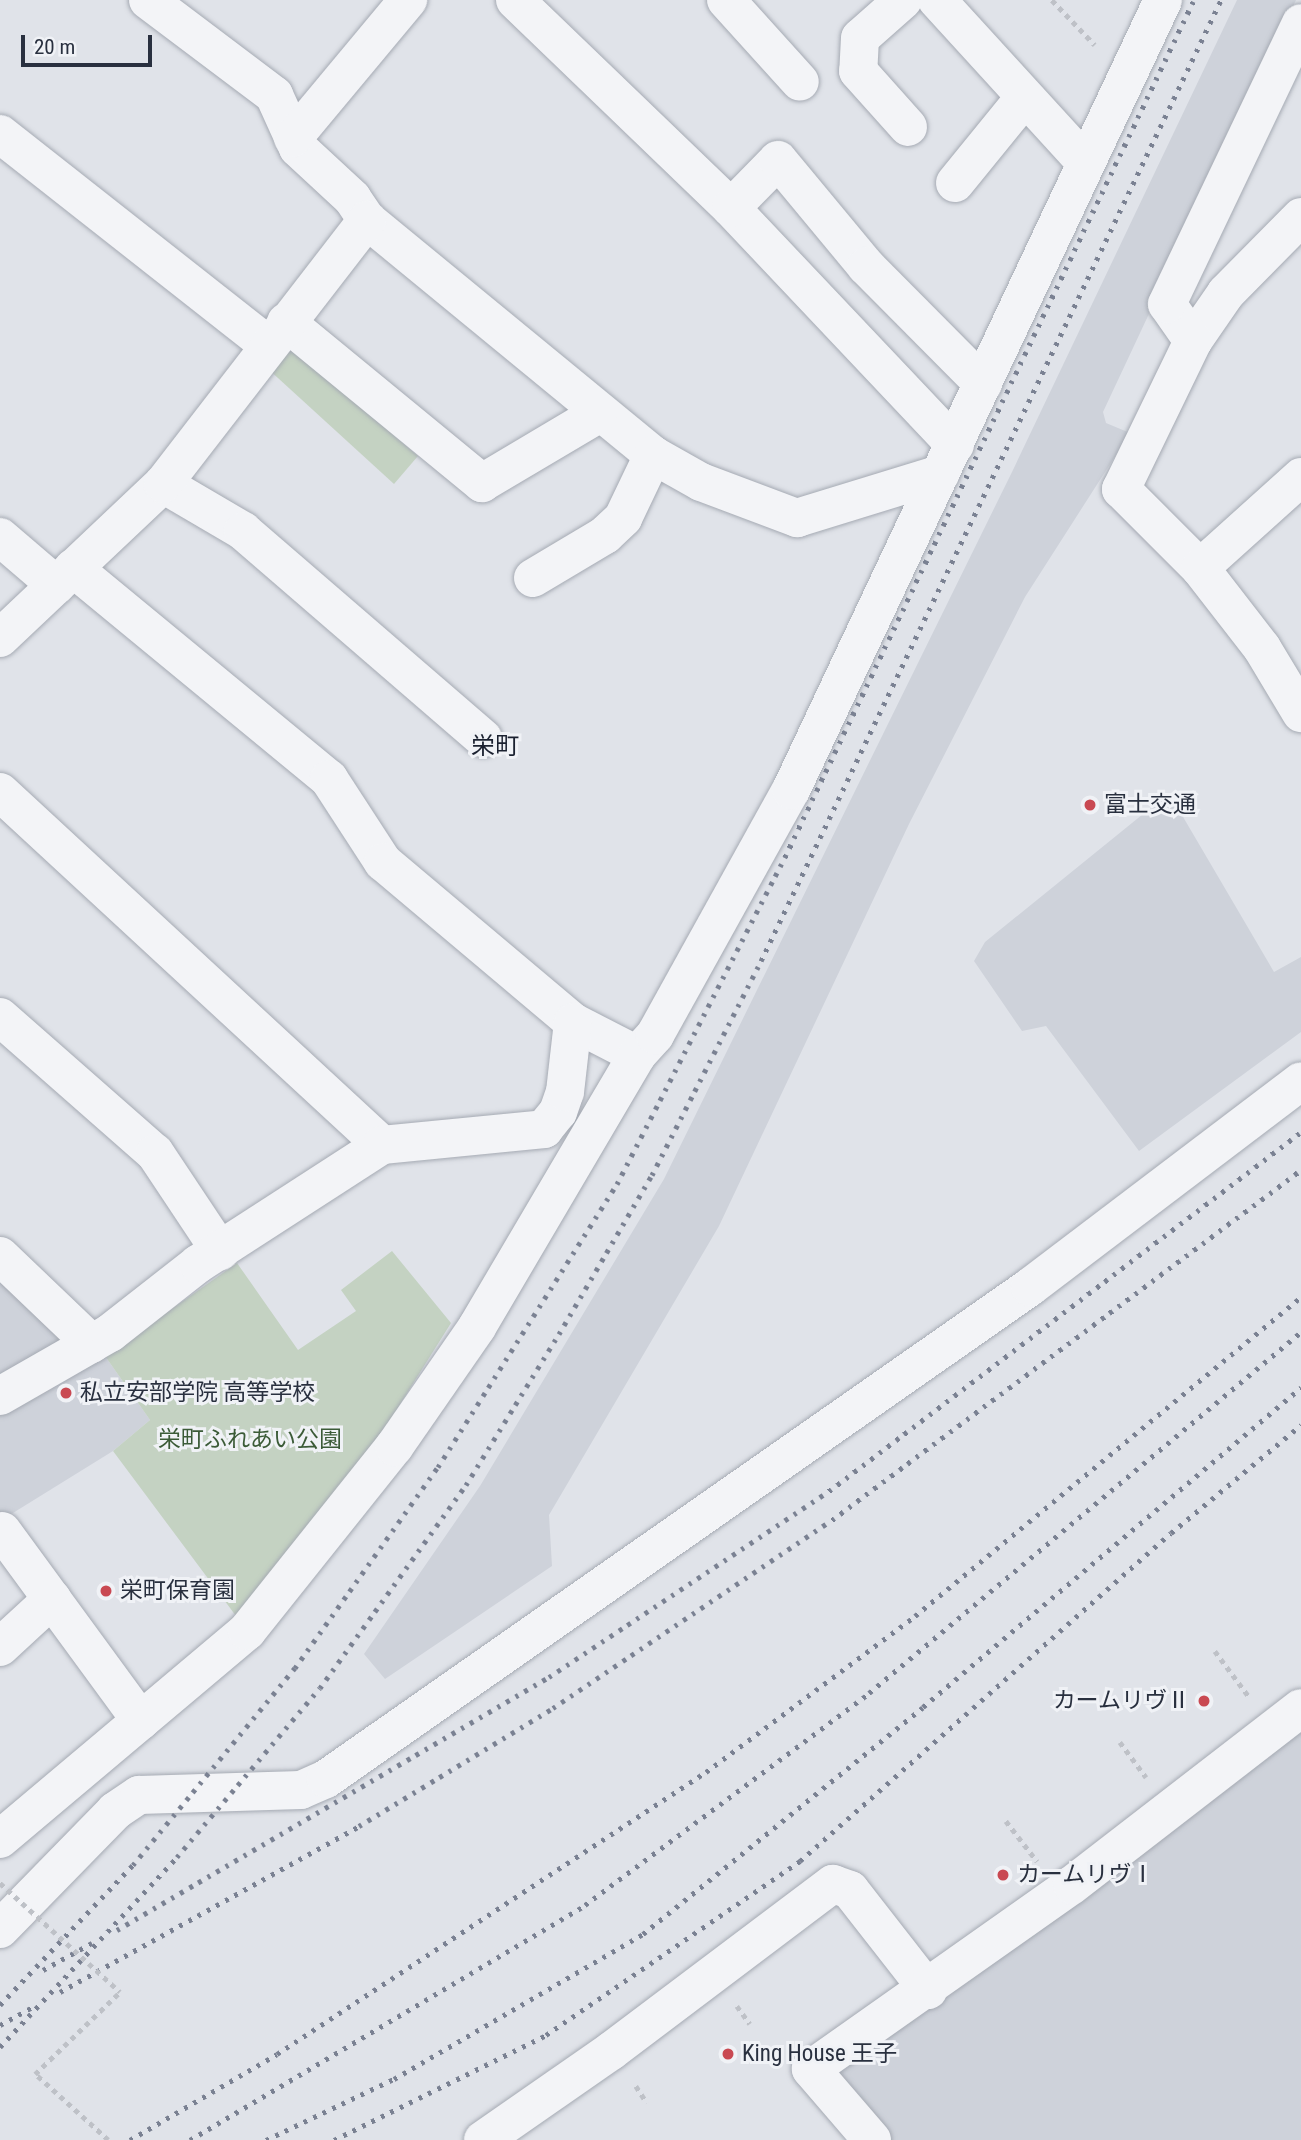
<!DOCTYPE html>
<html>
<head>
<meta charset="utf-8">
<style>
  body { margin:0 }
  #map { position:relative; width:1301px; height:2140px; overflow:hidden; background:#e0e3e9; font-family:"Roboto Condensed","Noto Sans JP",sans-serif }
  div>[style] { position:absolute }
  .built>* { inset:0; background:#ced2da }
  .green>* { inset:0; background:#c4d2c2 }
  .path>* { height:4.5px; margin-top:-2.25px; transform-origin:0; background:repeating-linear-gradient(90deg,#bec1c7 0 5px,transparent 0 10px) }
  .roads { filter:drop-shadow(0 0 2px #a5aab3) drop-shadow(0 0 2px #a5aab3) }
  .minor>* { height:38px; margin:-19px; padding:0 19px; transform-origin:19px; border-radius:19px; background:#f3f4f7 }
  .rail>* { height:5px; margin-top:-2.5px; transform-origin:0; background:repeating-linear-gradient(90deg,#7a8192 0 3.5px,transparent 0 10.5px) }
  .path-bridge>* { height:4.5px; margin-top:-2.25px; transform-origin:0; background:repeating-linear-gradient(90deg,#bec1c7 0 5px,transparent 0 10px) }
  .dots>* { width:19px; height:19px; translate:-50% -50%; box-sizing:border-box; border:4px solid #f0f2f6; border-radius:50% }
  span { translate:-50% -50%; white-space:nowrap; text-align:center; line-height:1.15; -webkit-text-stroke:6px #f0f2f6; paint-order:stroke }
  .poi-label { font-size:23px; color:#29303f }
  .left { translate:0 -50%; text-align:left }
  .right { translate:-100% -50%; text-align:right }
  .park-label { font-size:23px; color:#3b5b37 }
  .neighbourhood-label { font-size:24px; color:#1b2130 }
  .scale { position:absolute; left:21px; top:35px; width:131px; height:32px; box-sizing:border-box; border:4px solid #29303f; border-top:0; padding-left:9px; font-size:21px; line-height:24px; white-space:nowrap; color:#29303f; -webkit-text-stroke:5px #f0f2f6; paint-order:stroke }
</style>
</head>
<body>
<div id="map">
  <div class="built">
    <i style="clip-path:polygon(1237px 0,1296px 0,1103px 412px,1106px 423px,1130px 433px,1025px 597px,909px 824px,719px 1226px,549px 1515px,552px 1566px,385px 1679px,364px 1654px,480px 1486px,664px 1179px,1012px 472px)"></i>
    <i style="clip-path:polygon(1169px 793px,1274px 972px,1301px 957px,1301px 1032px,1139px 1151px,1046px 1026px,1022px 1031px,974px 961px,985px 942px)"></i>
    <i style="clip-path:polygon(0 1275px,105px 1356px,150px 1420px,113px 1451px,0 1521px)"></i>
    <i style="clip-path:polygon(1301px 1720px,1301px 2140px,885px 2140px,831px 2079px,837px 2063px)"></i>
  </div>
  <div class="green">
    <i style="clip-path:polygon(285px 343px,418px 456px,394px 484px,267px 368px)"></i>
    <i style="clip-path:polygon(392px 1251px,451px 1323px,382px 1433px,236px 1616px,113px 1451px,150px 1420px,105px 1356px,237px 1263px,298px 1350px,356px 1311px,341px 1290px)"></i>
  </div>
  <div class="path">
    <i style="left:1052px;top:0;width:62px;rotate:46.3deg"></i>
    <i style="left:1215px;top:1651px;width:59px;rotate:53.3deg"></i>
    <i style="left:1120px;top:1742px;width:44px;rotate:53.4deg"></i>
    <i style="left:1006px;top:1821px;width:51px;rotate:52.2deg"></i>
    <i style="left:737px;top:2006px;width:22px;rotate:54deg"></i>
    <i style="left:636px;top:2086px;width:20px;rotate:57deg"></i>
    <i style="left:108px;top:2140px;width:98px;rotate:-137.9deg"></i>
    <i style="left:35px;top:2074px;width:118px;rotate:-44deg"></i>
  </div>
  <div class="roads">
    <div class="minor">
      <i style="left:148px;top:0;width:158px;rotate:37deg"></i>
      <i style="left:274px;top:95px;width:58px;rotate:65.6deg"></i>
      <i style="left:298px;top:148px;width:74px;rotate:42.8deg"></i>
      <i style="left:352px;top:198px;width:27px;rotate:56deg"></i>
      <i style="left:367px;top:220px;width:370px;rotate:39.4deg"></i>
      <i style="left:653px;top:455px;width:55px;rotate:29.4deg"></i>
      <i style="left:701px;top:482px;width:103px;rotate:20.6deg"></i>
      <i style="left:797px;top:518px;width:150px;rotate:-17.1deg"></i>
      <i style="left:515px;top:0;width:300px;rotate:43.9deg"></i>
      <i style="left:731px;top:208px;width:326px;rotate:46.6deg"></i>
      <i style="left:726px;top:0;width:110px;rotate:47.9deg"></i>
      <i style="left:903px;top:0;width:57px;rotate:138.5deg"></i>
      <i style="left:860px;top:38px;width:33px;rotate:93deg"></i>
      <i style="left:858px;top:71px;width:75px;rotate:48.2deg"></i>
      <i style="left:937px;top:0;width:219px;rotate:47.6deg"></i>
      <i style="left:0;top:134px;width:341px;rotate:38.2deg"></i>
      <i style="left:293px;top:138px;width:180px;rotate:-50.2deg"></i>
      <i style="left:955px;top:183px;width:109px;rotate:-50.9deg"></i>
      <i style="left:731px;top:208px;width:67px;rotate:-45.6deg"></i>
      <i style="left:778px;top:160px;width:138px;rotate:50.3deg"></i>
      <i style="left:866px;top:266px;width:166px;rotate:45.2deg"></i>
      <i style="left:1301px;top:217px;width:107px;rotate:134.6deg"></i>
      <i style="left:1226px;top:293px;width:58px;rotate:124.5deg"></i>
      <i style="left:1193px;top:341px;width:165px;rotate:115.9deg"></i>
      <i style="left:1121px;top:489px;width:112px;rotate:45deg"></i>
      <i style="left:1200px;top:568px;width:101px;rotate:52.2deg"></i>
      <i style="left:1262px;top:648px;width:76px;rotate:59deg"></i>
      <i style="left:286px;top:322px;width:254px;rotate:39.4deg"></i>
      <i style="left:482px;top:483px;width:135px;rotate:-30.7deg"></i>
      <i style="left:1193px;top:341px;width:45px;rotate:-125.1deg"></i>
      <i style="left:1167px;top:304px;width:311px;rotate:-64.5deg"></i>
      <i style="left:163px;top:484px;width:93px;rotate:30.4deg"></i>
      <i style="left:243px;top:531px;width:317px;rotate:40.8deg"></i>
      <i style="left:0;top:537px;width:74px;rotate:40.6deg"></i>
      <i style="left:73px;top:568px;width:332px;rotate:39.5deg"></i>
      <i style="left:329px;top:779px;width:99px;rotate:57deg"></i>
      <i style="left:383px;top:862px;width:248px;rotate:40.1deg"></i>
      <i style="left:573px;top:1022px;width:72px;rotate:27.3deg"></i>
      <i style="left:1200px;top:568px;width:136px;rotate:-42deg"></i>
      <i style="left:533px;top:578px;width:84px;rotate:-30.8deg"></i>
      <i style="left:605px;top:535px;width:25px;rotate:-43deg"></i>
      <i style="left:623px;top:518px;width:70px;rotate:-64.5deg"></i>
      <i style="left:0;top:638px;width:224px;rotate:-43.4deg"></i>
      <i style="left:163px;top:484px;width:334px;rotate:-52.3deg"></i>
      <i style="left:0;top:792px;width:520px;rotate:42.74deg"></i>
      <i style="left:0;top:1017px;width:206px;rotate:41.3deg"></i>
      <i style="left:155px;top:1153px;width:118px;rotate:56.4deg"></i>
      <i style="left:0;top:1256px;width:127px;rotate:43.7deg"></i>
      <i style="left:0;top:1396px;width:127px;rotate:-29.8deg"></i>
      <i style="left:110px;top:1333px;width:112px;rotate:-38.1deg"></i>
      <i style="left:198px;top:1264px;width:219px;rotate:-32.9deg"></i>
      <i style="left:382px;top:1145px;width:163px;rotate:-5.6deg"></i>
      <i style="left:544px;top:1129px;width:22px;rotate:-51deg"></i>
      <i style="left:558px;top:1112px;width:21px;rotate:-71deg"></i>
      <i style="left:565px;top:1092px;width:70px;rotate:-83.5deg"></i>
      <i style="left:2px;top:1531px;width:235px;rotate:53.8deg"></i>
      <i style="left:0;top:1647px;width:71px;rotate:-42.7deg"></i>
      <i style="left:0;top:1839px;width:323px;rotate:-40.1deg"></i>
      <i style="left:247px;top:1631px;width:236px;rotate:-51.4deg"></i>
      <i style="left:394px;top:1447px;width:146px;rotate:-55.3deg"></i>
      <i style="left:477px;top:1327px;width:316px;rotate:-59.5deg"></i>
      <i style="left:637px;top:1055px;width:27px;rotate:-48deg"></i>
      <i style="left:655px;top:1035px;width:280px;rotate:-61deg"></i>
      <i style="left:791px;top:790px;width:873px;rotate:-64.78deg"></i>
      <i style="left:0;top:1929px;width:165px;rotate:-45.7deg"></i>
      <i style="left:115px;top:1811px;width:29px;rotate:-34deg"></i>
      <i style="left:139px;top:1795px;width:162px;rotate:-1.8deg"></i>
      <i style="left:301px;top:1790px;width:27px;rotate:-24deg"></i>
      <i style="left:326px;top:1779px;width:859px;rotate:-34.95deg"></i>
      <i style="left:1030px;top:1287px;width:340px;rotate:-37.2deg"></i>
      <i style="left:483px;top:2140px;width:156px;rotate:-34.8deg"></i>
      <i style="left:611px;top:2051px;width:278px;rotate:-37deg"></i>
      <i style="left:833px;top:1884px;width:18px;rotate:19deg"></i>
      <i style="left:850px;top:1890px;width:127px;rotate:52deg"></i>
      <i style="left:872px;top:2140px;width:94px;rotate:-130.7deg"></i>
      <i style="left:811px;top:2069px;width:319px;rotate:-35.2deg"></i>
      <i style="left:1072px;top:1885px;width:289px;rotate:-37.7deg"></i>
    </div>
  </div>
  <div class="rail">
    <i style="left:117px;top:1930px;width:501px;rotate:-30.36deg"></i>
    <i style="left:549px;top:1677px;width:336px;rotate:-33.6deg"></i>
    <i style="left:829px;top:1491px;width:593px;rotate:-37.26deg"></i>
    <i style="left:43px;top:1970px;width:56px;rotate:-28.9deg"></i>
    <i style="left:60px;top:1992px;width:342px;rotate:-29deg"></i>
    <i style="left:359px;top:1826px;width:227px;rotate:-31.3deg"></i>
    <i style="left:553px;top:1708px;width:336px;rotate:-34deg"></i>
    <i style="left:832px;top:1520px;width:585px;rotate:-36.73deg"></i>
    <i style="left:0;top:2005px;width:193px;rotate:-46.5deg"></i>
    <i style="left:133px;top:1865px;width:255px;rotate:-50.6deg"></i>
    <i style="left:295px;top:1668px;width:247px;rotate:-54.6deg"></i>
    <i style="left:438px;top:1467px;width:335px;rotate:-57.7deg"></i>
    <i style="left:617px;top:1184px;width:368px;rotate:-62.8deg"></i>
    <i style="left:785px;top:857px;width:950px;rotate:-64.49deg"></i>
    <i style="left:0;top:2025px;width:37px;rotate:-29deg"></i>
    <i style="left:0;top:2047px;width:260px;rotate:-47deg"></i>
    <i style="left:177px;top:1857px;width:221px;rotate:-49.8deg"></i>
    <i style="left:320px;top:1688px;width:250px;rotate:-54.3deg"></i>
    <i style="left:466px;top:1485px;width:177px;rotate:-58.4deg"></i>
    <i style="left:559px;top:1334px;width:184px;rotate:-59.7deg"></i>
    <i style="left:652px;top:1175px;width:240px;rotate:-63deg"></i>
    <i style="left:761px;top:961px;width:1065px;rotate:-64.42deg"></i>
    <i style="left:130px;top:2140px;width:170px;rotate:-30.3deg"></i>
    <i style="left:277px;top:2054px;width:513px;rotate:-33.32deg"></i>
    <i style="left:706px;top:1772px;width:261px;rotate:-36.7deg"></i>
    <i style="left:915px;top:1616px;width:501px;rotate:-39.57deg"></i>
    <i style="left:190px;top:2140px;width:460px;rotate:-30.7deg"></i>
    <i style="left:585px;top:1905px;width:354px;rotate:-36.7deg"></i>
    <i style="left:869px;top:1693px;width:563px;rotate:-39.88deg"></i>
    <i style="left:266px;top:2140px;width:142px;rotate:-25.5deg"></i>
    <i style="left:394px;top:2079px;width:288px;rotate:-30.2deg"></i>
    <i style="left:643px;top:1934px;width:360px;rotate:-39deg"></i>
    <i style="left:923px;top:1707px;width:495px;rotate:-40.2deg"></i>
    <i style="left:334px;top:2140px;width:237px;rotate:-26.3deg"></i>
    <i style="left:546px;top:2035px;width:308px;rotate:-34.4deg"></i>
    <i style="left:800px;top:1861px;width:495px;rotate:-41.5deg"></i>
    <i style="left:1171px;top:1533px;width:169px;rotate:-39.7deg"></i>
  </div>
  <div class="path-bridge">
    <i style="left:0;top:1883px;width:162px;rotate:42.2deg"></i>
  </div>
  <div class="dots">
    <i style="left:1090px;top:805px;background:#c94952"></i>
    <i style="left:66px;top:1393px;background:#c94952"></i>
    <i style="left:106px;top:1591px;background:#c94952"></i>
    <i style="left:1204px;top:1701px;background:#c94952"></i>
    <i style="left:1003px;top:1875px;background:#c94952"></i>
    <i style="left:728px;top:2054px;background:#c94952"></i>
  </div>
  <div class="poi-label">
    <span class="left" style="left:1104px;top:805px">富士交通</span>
    <span class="left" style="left:80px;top:1393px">私立安部学院 高等学校</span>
    <span class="left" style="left:120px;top:1591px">栄町保育園</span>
    <span class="right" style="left:1190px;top:1701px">カームリヴⅡ</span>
    <span class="left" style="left:1017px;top:1875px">カームリヴⅠ</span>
    <span class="left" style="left:742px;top:2054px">King House 王子</span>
  </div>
  <div class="park-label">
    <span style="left:250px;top:1440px">栄町ふれあい公園</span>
  </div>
  <div class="neighbourhood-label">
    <span style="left:495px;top:747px">栄町</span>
  </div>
  <div class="scale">20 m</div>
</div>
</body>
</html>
